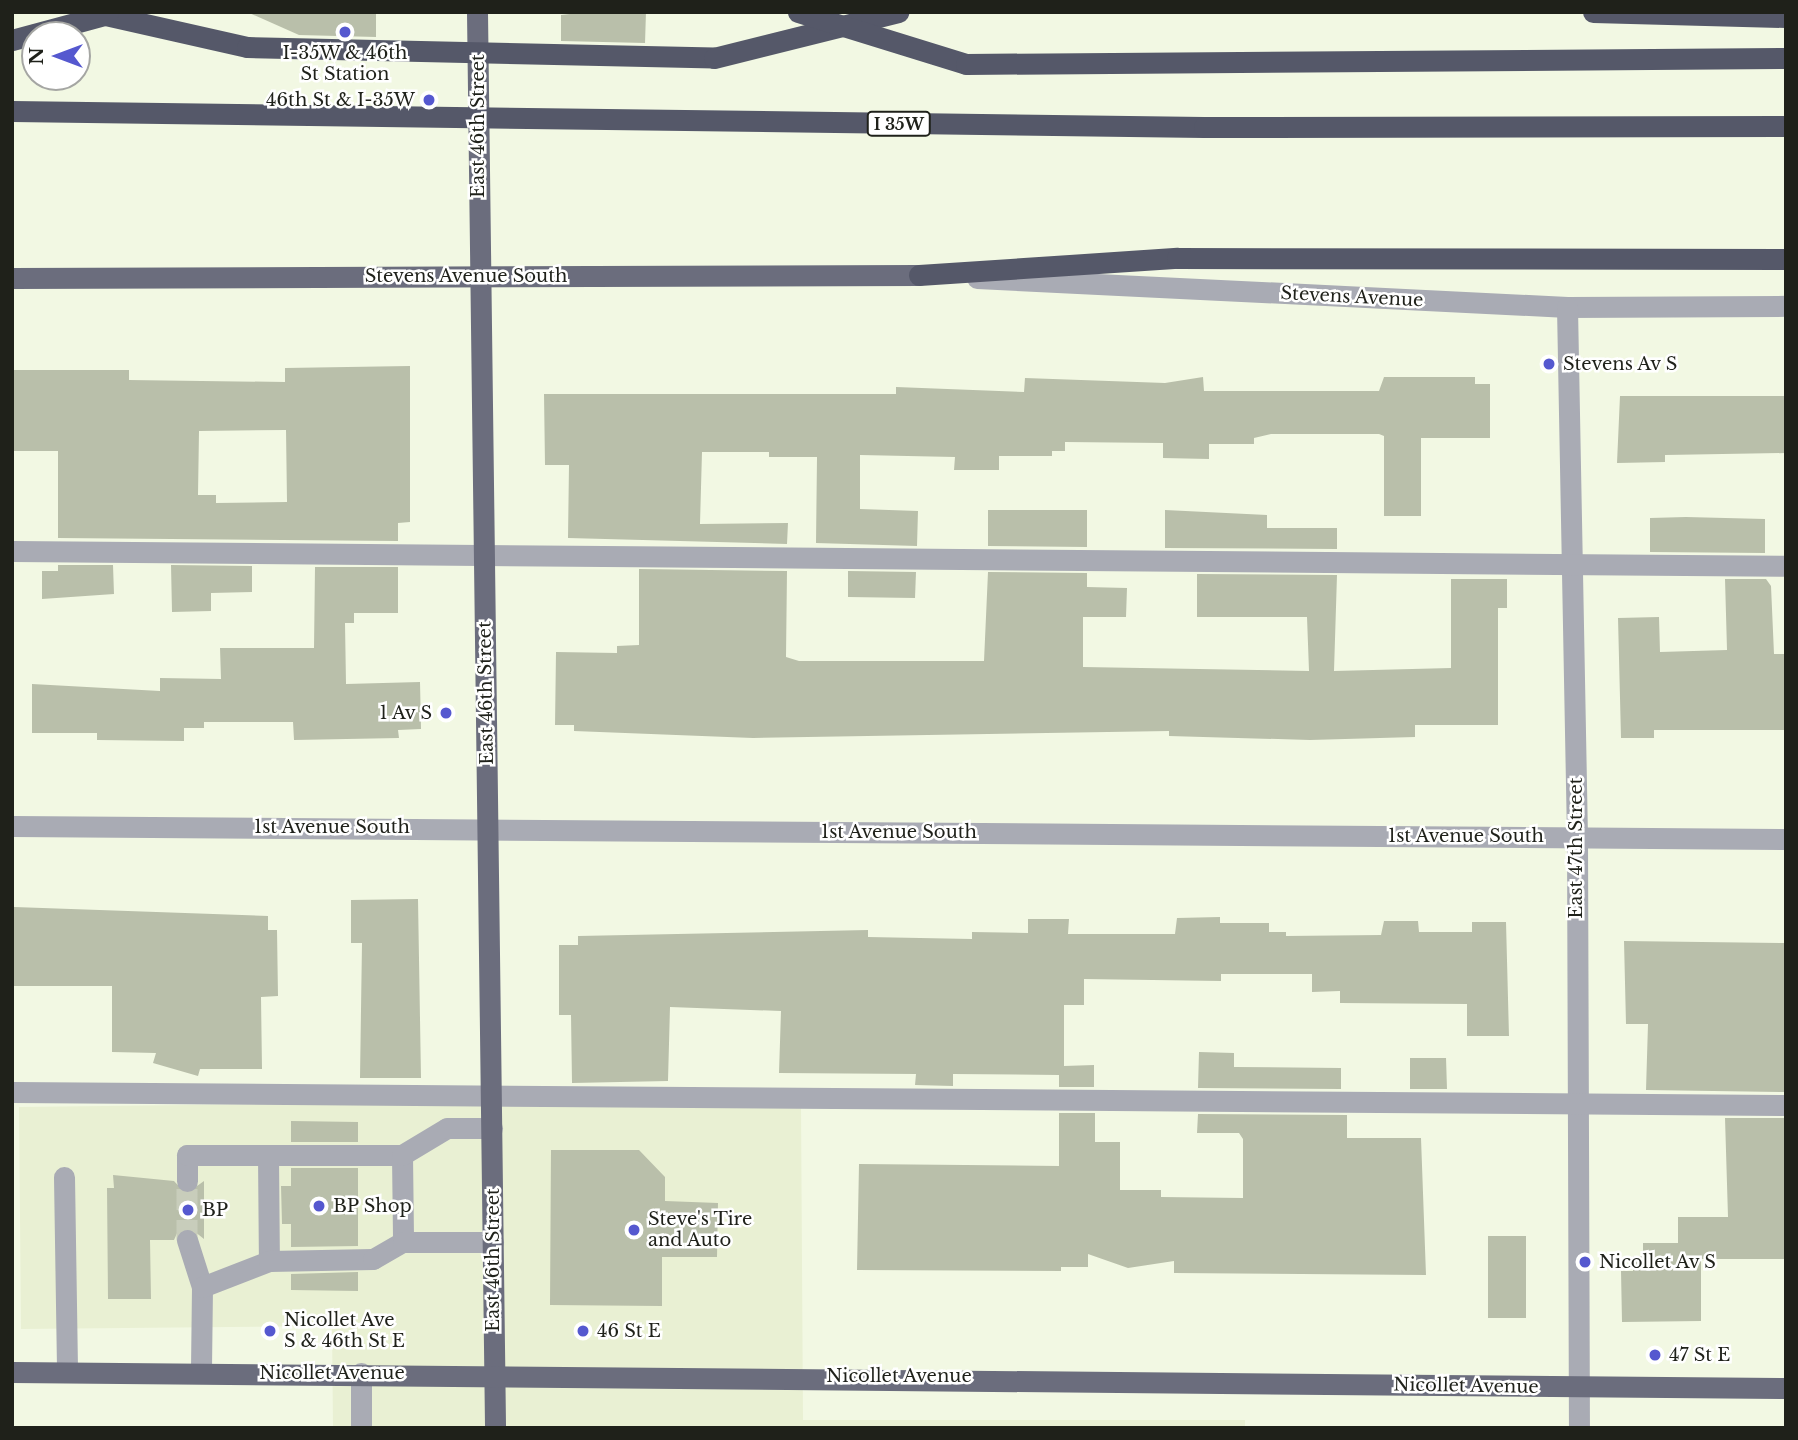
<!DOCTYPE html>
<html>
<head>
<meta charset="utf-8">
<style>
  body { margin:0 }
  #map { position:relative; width:1798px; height:1440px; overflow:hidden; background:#f2f8e3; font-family:"Libre Baskerville",serif }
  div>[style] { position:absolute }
  .built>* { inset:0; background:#e9f0d3 }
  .building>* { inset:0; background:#b9bfaa }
  .minor-tunnel>* { height:21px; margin-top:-10.5px; transform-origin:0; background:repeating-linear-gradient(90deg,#c8cdbb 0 21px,transparent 0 31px) }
  .minor>* { height:21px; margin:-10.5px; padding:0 10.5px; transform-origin:10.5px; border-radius:10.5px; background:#a9abb4 }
  .major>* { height:21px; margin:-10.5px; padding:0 10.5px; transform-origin:10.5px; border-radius:10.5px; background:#6b6d7d }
  .highway>* { height:21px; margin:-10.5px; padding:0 10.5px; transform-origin:10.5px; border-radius:10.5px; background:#555869 }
  .dots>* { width:19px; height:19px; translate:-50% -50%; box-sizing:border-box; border:4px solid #fff; border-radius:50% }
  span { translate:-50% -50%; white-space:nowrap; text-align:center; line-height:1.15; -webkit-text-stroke:5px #fff; paint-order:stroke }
  .shield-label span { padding:2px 5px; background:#fff; border:2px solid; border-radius:5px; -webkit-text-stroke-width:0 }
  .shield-label { font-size:16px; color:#1f211a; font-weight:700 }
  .poi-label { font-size:18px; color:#1f211a }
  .right { translate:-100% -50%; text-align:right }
  .left { translate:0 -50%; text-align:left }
  .street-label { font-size:18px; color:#1f211a }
  .frame { position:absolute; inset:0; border:14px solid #1f211a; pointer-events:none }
  .north { position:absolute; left:21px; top:21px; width:70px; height:70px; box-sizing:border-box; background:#fff; border:2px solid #a5a6a3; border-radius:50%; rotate:270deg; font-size:19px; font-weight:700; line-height:28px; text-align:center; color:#1f211a }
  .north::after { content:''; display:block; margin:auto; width:24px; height:32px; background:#5558cf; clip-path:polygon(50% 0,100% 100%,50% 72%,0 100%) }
</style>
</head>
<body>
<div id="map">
  <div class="built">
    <i style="clip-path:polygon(454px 1102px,801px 1104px,803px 1420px,1245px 1420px,1245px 1428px,333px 1428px,332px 1326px,21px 1329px,19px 1107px)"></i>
  </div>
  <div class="building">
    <i style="clip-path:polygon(247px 12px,376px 12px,376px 37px,299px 35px)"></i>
    <i style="clip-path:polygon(587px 12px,646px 12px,645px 43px,561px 41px,561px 15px)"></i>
    <i style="clip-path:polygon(evenodd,410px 366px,410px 522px,398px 523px,398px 541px,58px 538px,58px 451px,12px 451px,13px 370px,129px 370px,129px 380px,285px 382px,285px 368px,410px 366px,286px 430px,287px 502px,216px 503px,216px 495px,198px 495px,199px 431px,286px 430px)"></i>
    <i style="clip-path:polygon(1203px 377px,1204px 391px,1379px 391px,1384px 377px,1475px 377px,1475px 384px,1490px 384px,1490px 438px,1421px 438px,1421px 516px,1384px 516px,1384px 436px,1379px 434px,1271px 434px,1254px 438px,1254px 444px,1209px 444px,1209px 459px,1163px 458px,1163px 443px,1065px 442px,1065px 451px,1052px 451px,1052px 456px,999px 456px,999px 470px,954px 470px,955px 457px,860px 455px,860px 509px,918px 511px,917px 546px,816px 543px,817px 457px,769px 457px,769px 452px,702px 452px,700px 524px,788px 523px,787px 544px,568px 538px,569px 465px,545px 465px,544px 394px,896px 394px,896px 387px,1024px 392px,1025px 378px,1165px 383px)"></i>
    <i style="clip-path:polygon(1620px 396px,1786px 396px,1786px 453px,1665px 455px,1665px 462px,1617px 463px)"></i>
    <i style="clip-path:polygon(988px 510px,1087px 510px,1087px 547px,988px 546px)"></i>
    <i style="clip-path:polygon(1165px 510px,1267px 515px,1267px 528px,1337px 528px,1337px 549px,1165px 548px)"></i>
    <i style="clip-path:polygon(1686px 517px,1765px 519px,1765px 553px,1650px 552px,1650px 518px)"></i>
    <i style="clip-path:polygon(58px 565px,113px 565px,114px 594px,42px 599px,42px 571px,58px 571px)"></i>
    <i style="clip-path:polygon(171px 565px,252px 566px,252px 592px,211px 593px,211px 611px,172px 612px)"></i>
    <i style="clip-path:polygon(315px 567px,398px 567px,398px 613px,354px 613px,354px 623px,345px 623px,346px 684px,420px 682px,421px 729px,398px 730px,399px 738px,294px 740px,293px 722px,204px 722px,204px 728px,184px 728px,184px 741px,97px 740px,97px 733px,32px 733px,32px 684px,160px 691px,160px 678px,221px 679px,220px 648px,314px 648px)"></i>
    <i style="clip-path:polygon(639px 569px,787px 571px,786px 657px,799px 661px,984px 661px,988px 572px,1087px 573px,1087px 587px,1127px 588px,1126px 617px,1083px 617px,1083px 667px,1309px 671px,1307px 617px,1197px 617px,1197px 574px,1337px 575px,1334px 671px,1451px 668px,1451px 579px,1507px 579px,1507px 608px,1498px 608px,1498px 725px,1415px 725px,1415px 737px,1310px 740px,1169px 736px,1169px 731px,753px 738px,574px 731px,574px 725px,555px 725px,556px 652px,617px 653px,617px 646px,639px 645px)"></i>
    <i style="clip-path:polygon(848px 571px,916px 572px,915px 598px,848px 597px)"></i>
    <i style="clip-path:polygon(1725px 579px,1766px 579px,1771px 586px,1774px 654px,1786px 654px,1786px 730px,1654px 730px,1654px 738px,1621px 738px,1618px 618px,1659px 617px,1660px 652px,1727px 650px)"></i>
    <i style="clip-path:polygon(418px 899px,421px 1078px,360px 1078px,362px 943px,351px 943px,351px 900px)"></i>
    <i style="clip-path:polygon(14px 907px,268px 916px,268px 930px,277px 930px,278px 996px,261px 997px,262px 1069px,200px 1069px,198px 1076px,153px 1063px,156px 1053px,112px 1052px,112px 986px,14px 986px)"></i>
    <i style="clip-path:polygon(1220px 917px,1220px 923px,1269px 923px,1269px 932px,1286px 932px,1286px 936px,1381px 935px,1384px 921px,1418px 921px,1419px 932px,1472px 932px,1472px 922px,1506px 922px,1509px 1036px,1467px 1036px,1467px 1004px,1340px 1003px,1340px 991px,1312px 992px,1312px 974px,1221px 974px,1221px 981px,1084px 979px,1084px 1005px,1064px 1005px,1064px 1066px,1094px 1065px,1094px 1087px,1059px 1087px,1059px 1075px,953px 1074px,953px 1086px,915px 1085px,916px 1074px,779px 1073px,781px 1011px,670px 1007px,668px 1081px,572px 1083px,571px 1015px,559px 1015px,559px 945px,578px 945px,578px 936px,868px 930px,868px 937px,972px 939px,972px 932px,1028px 933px,1028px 919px,1069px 919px,1068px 934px,1175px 934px,1177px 918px)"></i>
    <i style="clip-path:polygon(1624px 941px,1786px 943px,1786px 1092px,1646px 1090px,1648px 1024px,1626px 1024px)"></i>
    <i style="clip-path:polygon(1199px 1052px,1234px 1053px,1234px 1067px,1341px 1068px,1341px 1089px,1198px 1088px)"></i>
    <i style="clip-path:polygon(1410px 1058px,1446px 1058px,1447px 1089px,1410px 1089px)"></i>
    <i style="clip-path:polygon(1059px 1113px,1095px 1113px,1095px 1142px,1120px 1142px,1120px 1190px,1161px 1190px,1161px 1197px,1243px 1198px,1243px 1139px,1239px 1133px,1197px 1133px,1198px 1114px,1347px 1115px,1347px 1138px,1421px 1138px,1426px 1275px,1174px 1273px,1174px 1261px,1128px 1268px,1088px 1254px,1088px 1267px,1061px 1267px,1061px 1271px,857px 1270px,859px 1164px,1059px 1166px)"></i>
    <i style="clip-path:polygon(1725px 1118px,1786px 1118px,1786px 1259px,1701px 1259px,1701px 1321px,1622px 1322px,1621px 1271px,1633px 1271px,1633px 1256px,1643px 1256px,1643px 1243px,1678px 1243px,1678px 1217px,1728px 1217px)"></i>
    <i style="clip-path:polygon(291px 1121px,358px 1122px,358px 1142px,291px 1142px)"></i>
    <i style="clip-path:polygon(551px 1150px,639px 1150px,665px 1177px,665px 1201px,718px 1203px,717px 1257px,662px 1257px,662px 1306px,550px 1305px)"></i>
    <i style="clip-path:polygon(291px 1168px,358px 1168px,358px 1246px,291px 1247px,291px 1224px,282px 1224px,281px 1186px,291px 1186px)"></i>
    <i style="clip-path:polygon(113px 1175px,174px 1181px,186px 1194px,204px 1181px,204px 1239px,189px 1227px,178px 1231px,174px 1240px,150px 1240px,151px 1299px,108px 1299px,107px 1188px,114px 1188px)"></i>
    <i style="clip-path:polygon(1488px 1236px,1526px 1236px,1526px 1318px,1488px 1318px)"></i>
    <i style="clip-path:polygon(358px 1272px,358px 1291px,291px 1290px,291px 1274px)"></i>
  </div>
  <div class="minor-tunnel">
    <i style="left:187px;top:1240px;width:59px;rotate:-90deg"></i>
  </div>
  <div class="minor">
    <i style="left:977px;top:278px;width:591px;rotate:2.81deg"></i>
    <i style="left:1567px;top:307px;width:219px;rotate:-0.3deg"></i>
    <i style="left:1567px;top:307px;width:530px;rotate:88.92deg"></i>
    <i style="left:1577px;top:837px;width:591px;rotate:89.81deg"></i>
    <i style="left:12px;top:551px;width:1774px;rotate:0.48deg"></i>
    <i style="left:12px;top:826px;width:1774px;rotate:0.42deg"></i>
    <i style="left:12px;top:1092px;width:1774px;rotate:0.42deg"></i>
    <i style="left:268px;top:1155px;width:106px;rotate:89.5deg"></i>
    <i style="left:402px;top:1155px;width:87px;rotate:89.3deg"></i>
    <i style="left:64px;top:1177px;width:195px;rotate:89.1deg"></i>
    <i style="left:187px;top:1181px;width:26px;rotate:-90deg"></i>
    <i style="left:187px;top:1155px;width:215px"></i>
    <i style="left:402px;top:1155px;width:52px;rotate:-31deg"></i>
    <i style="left:447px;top:1128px;width:45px"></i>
    <i style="left:187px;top:1240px;width:49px;rotate:72.3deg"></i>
    <i style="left:202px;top:1287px;width:85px;rotate:90.7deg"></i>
    <i style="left:202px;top:1287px;width:72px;rotate:-21.2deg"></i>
    <i style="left:269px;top:1261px;width:104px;rotate:-1.1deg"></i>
    <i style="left:373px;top:1259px;width:34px;rotate:-30deg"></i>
    <i style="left:403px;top:1242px;width:90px"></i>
    <i style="left:361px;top:1373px;width:55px;rotate:90deg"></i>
  </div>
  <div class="major">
    <i style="left:477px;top:12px;width:1416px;rotate:89.27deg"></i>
    <i style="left:12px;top:278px;width:907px;rotate:-0.19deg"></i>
    <i style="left:12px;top:1372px;width:1774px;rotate:0.52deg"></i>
  </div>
  <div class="highway">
    <i style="left:92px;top:12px;width:159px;rotate:12.7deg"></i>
    <i style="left:247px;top:47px;width:467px;rotate:1.3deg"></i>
    <i style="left:714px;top:58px;width:190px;rotate:-14deg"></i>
    <i style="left:798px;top:12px;width:176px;rotate:17.2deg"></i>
    <i style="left:966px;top:64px;width:820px;rotate:-0.42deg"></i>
    <i style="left:1593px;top:12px;width:193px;rotate:1.5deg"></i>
    <i style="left:12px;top:40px;width:99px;rotate:-15.2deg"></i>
    <i style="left:12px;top:111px;width:1192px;rotate:0.77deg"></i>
    <i style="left:1204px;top:127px;width:582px;rotate:-0.1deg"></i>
    <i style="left:919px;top:275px;width:259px;rotate:-3.8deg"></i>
    <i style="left:1177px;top:258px;width:609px;rotate:0.09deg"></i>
  </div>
  <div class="dots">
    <i style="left:345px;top:32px;background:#5558cf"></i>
    <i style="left:429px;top:100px;background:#5558cf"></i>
    <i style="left:1549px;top:364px;background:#5558cf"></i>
    <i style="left:446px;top:713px;background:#5558cf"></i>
    <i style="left:319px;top:1206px;background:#5558cf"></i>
    <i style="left:188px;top:1210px;background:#5558cf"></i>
    <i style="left:634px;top:1230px;background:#5558cf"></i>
    <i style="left:1585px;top:1262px;background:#5558cf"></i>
    <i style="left:270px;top:1331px;background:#5558cf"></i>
    <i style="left:583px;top:1331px;background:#5558cf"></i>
    <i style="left:1655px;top:1355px;background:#5558cf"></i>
  </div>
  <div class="shield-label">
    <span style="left:899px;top:124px">I 35W</span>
  </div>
  <div class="poi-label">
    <span style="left:345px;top:64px">I-35W &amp; 46th<br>St Station</span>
    <span class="right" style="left:415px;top:100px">46th St &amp; I-35W</span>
    <span class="left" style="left:1563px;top:364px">Stevens Av S</span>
    <span class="right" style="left:432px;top:713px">1 Av S</span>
    <span class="left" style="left:333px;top:1206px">BP Shop</span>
    <span class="left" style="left:202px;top:1210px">BP</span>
    <span class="left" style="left:648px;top:1230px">Steve's Tire<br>and Auto</span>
    <span class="left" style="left:1599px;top:1262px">Nicollet Av S</span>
    <span class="left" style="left:284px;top:1331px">Nicollet Ave<br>S &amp; 46th St E</span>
    <span class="left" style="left:597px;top:1331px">46 St E</span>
    <span class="left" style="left:1669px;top:1355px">47 St E</span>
  </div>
  <div class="street-label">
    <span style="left:478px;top:126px;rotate:-90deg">East 46th Street</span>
    <span style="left:466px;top:276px">Stevens Avenue South</span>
    <span style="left:1352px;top:297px;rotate:3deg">Stevens Avenue</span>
    <span style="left:486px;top:693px;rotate:-91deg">East 46th Street</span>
    <span style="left:332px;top:827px">1st Avenue South</span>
    <span style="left:899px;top:832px">1st Avenue South</span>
    <span style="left:1466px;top:836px">1st Avenue South</span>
    <span style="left:1576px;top:848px;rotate:-90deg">East 47th Street</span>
    <span style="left:493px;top:1260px;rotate:-90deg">East 46th Street</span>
    <span style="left:332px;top:1373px">Nicollet Avenue</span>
    <span style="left:899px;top:1376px">Nicollet Avenue</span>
    <span style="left:1466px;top:1386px;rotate:1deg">Nicollet Avenue</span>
  </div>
  <div class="frame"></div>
  <div class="north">N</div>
</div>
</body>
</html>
